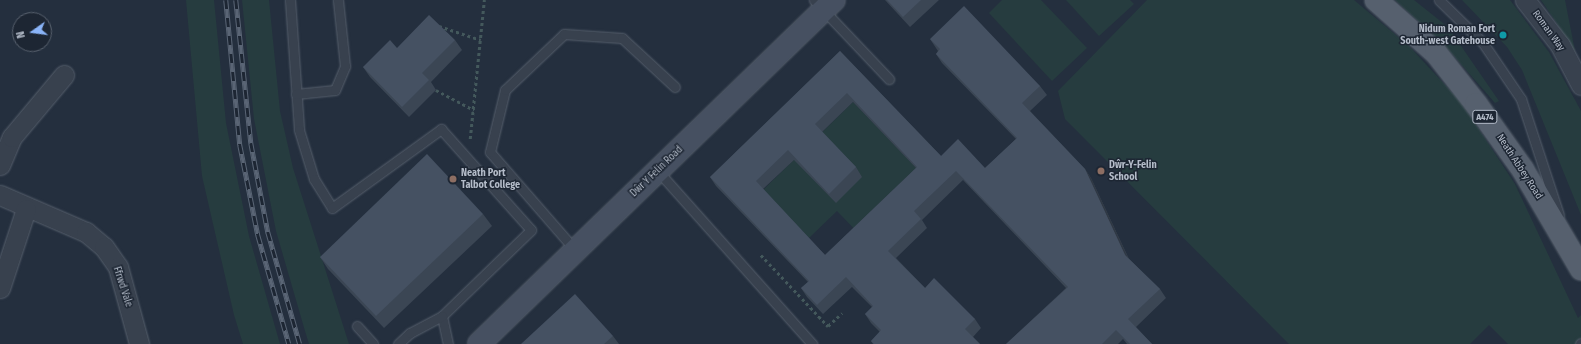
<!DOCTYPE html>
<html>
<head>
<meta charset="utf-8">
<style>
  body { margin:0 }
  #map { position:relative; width:1581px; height:344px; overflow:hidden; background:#242f3e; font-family:"Fira Sans Condensed",sans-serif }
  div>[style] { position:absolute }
  .green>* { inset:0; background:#263c3f }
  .path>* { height:2.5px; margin-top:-1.25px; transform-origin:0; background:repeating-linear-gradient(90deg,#44595c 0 3px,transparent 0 6px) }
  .roads { filter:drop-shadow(0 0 1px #565f6c) drop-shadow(0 0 1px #565f6c) }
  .lane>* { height:9px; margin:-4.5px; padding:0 4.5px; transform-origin:4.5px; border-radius:4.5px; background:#38414e }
  .street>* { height:19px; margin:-9.5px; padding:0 9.5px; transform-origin:9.5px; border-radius:9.5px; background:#38414e }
  .secondary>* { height:22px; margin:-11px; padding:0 11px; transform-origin:11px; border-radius:11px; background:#465061 }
  .primary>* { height:22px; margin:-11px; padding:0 11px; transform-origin:11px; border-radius:11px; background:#56606e }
  .rail>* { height:4.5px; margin-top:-2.25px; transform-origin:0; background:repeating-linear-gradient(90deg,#1d2633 0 9px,#5a6575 0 18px); box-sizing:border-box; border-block:1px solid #5a6575 }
  .wall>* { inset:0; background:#3b4654 }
  .shaded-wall>* { inset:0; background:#303945 }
  .building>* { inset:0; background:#455162 }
  .dots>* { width:11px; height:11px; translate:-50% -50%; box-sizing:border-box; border:2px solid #1d2633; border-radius:50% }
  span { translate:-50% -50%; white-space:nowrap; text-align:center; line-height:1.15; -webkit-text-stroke:3px #1d2633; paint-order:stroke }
  .shield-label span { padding:1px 3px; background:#1d2633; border:1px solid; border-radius:3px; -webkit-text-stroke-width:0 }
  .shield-label { font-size:9px; color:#b4bcc9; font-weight:700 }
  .poi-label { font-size:10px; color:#b4bcc9; font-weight:700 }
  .right { translate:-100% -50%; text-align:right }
  .left { translate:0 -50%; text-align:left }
  .street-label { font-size:10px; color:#b4bcc9 }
  .north { position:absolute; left:12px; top:12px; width:40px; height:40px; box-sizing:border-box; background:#1d2633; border:1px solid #59626f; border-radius:50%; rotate:256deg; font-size:11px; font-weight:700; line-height:16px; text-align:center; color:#b4bcc9 }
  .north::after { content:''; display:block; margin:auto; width:14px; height:18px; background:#8ab4f8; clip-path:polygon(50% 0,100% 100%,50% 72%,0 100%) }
</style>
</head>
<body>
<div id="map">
  <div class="green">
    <i style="clip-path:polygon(186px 0,214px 0,226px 123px,249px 236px,280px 344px,243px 344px,234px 315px,202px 176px)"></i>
    <i style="clip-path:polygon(242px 0,269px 0,280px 111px,293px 168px,349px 344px,309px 344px,305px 331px,276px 231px,254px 119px)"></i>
    <i style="clip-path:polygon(1002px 0,1041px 0,1087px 48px,1052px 81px,989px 13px)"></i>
    <i style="clip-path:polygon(1066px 0,1130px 0,1134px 4px,1099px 36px)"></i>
    <i style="clip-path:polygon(1147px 0,1354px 0,1409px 46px,1461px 102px,1515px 184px,1578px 318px,1581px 315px,1581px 344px,1508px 344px,1489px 325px,1470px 344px,1289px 344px,1065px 119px,1058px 91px)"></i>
    <i style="clip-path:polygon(1395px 0,1414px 0,1448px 27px,1499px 101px,1495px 103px,1445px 46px)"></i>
    <i style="clip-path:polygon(1462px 0,1510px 0,1549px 52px,1581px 111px,1581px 215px,1522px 70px,1507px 47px)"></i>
    <i style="clip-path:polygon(1541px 0,1565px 0,1576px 56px,1556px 22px)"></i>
    <i style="clip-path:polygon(853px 102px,924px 176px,861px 236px,837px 211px,808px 239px,762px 191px)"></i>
  </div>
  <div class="path">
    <i style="left:439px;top:26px;width:44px;rotate:18.4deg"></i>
    <i style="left:436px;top:90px;width:43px;rotate:27.8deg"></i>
    <i style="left:470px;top:139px;width:140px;rotate:-84.2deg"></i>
    <i style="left:761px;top:255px;width:98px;rotate:46.7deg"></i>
    <i style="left:828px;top:326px;width:19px;rotate:-43deg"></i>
  </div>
  <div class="roads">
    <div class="lane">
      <i style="left:290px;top:0;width:130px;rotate:86deg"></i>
      <i style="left:299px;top:130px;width:51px;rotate:73deg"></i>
      <i style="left:314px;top:179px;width:34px;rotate:58deg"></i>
      <i style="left:332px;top:208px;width:135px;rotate:-35.9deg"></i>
      <i style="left:441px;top:129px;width:135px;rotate:48.3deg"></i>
      <i style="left:531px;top:230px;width:124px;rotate:136deg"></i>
      <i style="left:442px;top:316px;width:29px;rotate:78deg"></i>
      <i style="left:814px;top:0;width:109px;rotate:46.5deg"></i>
      <i style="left:1439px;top:0;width:62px;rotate:44.3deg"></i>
      <i style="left:1483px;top:43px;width:68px;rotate:55.8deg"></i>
      <i style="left:1521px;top:99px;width:122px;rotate:71.9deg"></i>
      <i style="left:296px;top:94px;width:39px;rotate:-6deg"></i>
      <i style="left:335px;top:90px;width:26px;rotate:-67deg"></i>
      <i style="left:345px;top:66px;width:66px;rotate:-96.1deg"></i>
      <i style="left:658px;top:171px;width:232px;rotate:48.3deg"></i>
      <i style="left:576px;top:251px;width:131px;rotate:-131deg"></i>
      <i style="left:490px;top:152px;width:64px;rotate:-76.4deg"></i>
      <i style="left:505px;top:90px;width:81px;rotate:-43.5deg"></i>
      <i style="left:564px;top:34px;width:58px;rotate:3.9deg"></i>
      <i style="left:622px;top:38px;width:72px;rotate:42.8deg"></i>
      <i style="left:357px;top:326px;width:24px;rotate:48deg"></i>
      <i style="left:398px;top:344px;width:16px;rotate:-43deg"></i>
      <i style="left:410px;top:333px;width:36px;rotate:-28deg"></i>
      <i style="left:1580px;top:344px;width:1px;rotate:-45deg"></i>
    </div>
    <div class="street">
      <i style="left:1525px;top:0;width:57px;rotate:52.1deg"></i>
      <i style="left:1560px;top:45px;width:45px;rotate:62.3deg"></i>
      <i style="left:0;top:165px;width:30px;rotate:-67deg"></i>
      <i style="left:12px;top:137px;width:81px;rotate:-50deg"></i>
      <i style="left:0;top:195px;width:94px;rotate:23.3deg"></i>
      <i style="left:86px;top:232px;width:23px;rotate:40deg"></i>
      <i style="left:104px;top:247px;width:24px;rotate:55deg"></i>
      <i style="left:118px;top:267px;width:80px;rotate:74.7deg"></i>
      <i style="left:0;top:288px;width:83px;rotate:-71.8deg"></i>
    </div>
    <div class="secondary">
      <i style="left:479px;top:344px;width:494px;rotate:-44.1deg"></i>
    </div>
    <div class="primary">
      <i style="left:1376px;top:0;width:80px;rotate:41.5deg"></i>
      <i style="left:1436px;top:53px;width:65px;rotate:51.9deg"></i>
      <i style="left:1476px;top:104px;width:81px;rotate:54.5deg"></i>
      <i style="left:1523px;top:170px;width:115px;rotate:59.6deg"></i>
    </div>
  </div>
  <div class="rail">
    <i style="left:226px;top:0;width:146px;rotate:84.5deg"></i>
    <i style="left:240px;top:145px;width:92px;rotate:78.7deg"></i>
    <i style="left:258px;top:235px;width:113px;rotate:74.1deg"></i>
    <i style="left:236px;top:0;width:144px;rotate:84deg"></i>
    <i style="left:251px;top:143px;width:91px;rotate:79.2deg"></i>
    <i style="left:268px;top:232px;width:116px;rotate:74.1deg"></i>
  </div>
  <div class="wall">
    <i style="clip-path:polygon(885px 0,939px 0,910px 27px)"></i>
    <i style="clip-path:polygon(evenodd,930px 39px,1040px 86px,1047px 95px,1030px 111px,1085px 169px,1091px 178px,1129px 259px,1160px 289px,1166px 298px,1136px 327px,1152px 344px,1127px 344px,1123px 339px,1118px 344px,1006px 344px,1066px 288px,963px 180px,922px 220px,927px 228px,896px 258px,925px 288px,975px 319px,981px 328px,973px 337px,980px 344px,873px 344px,871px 341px,880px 332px,871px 323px,865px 314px,872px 307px,852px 287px,823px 314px,807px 297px,801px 288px,808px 282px,716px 186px,710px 177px,840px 51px,941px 156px,985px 168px,1016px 139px,942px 63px,936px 54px,938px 51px,930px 39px,853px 102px,916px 168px,825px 255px,763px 189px,794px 160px,836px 203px,862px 177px,856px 167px,822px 132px,853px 102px)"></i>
    <i style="clip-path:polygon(455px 40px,462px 50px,431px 82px,436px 90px,409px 117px,370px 77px,363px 67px,397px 48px)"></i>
    <i style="clip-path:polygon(483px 214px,492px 226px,384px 328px,328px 269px,320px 257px)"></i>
    <i style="clip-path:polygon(613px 336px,619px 344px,521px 344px)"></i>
  </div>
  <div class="shaded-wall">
    <i style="clip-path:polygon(1085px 169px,1091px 178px,1131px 264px,1125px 255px)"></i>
  </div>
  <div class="building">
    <i style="clip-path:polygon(887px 0,921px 0,903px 17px)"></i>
    <i style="clip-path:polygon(evenodd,964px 6px,1040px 86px,1022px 103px,1085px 169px,1125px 255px,1160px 289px,1128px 319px,1152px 344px,1130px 344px,1116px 330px,1102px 344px,1006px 344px,1068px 287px,956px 171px,914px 211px,921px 219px,888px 251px,925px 288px,934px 278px,975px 319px,965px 329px,980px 344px,874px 344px,871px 341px,881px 330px,865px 314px,873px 306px,846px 277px,817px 305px,801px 288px,809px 281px,710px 177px,840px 51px,941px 156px,958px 139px,985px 168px,1017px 138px,936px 54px,940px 49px,930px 39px,964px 6px,847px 93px,917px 167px,825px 255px,756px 181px,788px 150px,829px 194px,856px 167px,815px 124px,847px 93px)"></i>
    <i style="clip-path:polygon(429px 15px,455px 40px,422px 73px,429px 80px,402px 107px,363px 67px,390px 40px,397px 48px)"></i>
    <i style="clip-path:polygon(427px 154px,483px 214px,376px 316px,320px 257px)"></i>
    <i style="clip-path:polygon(575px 294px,613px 336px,604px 344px,521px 344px)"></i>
  </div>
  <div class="dots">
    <i style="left:1503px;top:35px;background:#0f9aa8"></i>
    <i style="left:1101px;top:171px;background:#8d6e63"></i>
    <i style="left:453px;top:179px;background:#8d6e63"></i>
  </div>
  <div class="shield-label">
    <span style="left:1485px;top:117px">A474</span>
  </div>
  <div class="poi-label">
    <span class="right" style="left:1495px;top:35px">Nidum Roman Fort<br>South-west Gatehouse</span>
    <span class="left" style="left:1109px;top:171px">Dŵr-Y-Felin<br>School</span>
    <span class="left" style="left:461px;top:179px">Neath Port<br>Talbot College</span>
  </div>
  <div class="street-label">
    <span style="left:1548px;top:31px;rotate:54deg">Roman Way</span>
    <span style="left:1519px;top:167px;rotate:57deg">Neath Abbey Road</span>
    <span style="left:657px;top:172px;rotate:-44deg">Dŵr Y Felin Road</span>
    <span style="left:122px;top:287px;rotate:72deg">Ffrwd Vale</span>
  </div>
  <div class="north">N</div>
</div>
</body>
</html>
